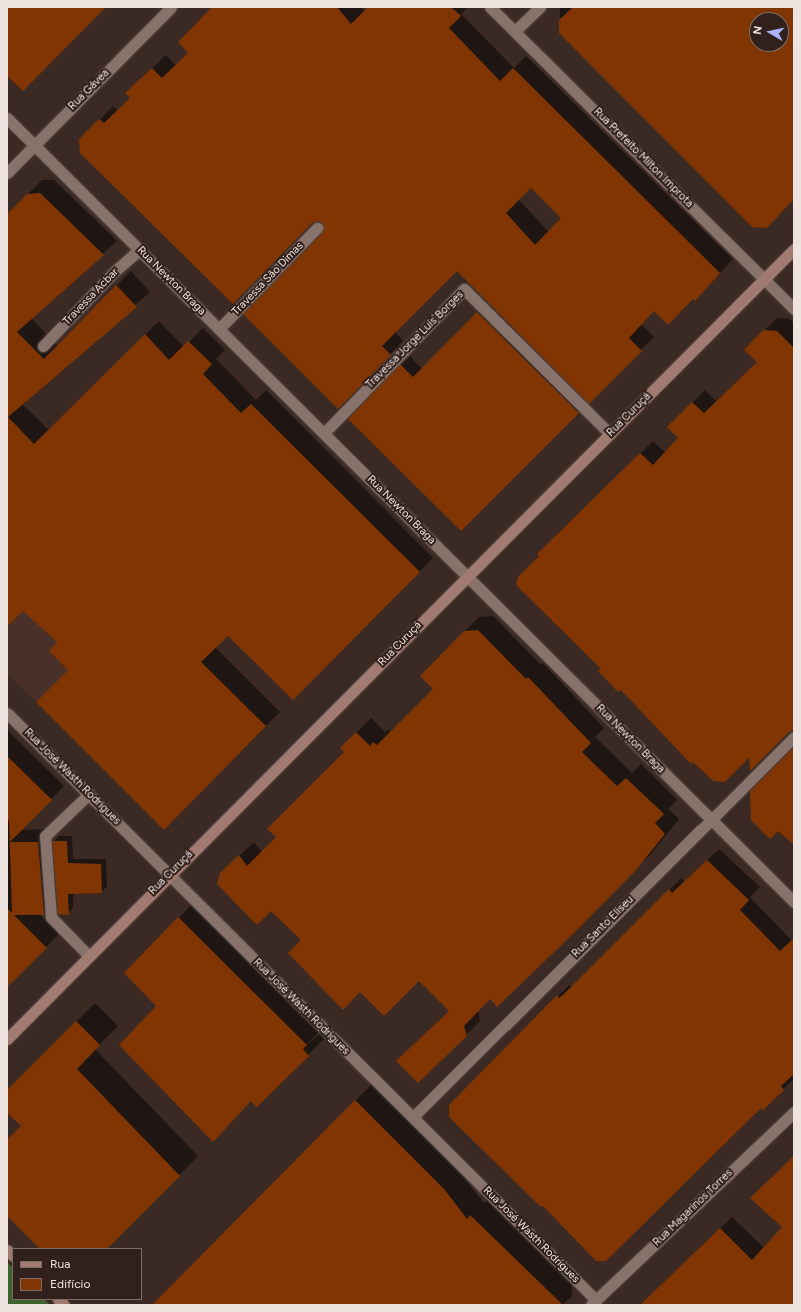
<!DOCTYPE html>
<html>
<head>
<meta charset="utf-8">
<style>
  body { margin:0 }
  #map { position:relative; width:801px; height:1312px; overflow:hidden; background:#3b2a24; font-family:Figtree,sans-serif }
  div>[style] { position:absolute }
  .built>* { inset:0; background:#493129 }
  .green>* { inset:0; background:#3e642d }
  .shadow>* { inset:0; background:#0007 }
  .building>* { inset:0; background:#813503 }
  .roads { filter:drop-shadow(0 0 1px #574944) drop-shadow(0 0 1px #574944) }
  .service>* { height:11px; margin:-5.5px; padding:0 5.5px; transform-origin:5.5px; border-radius:5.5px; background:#88736c }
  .minor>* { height:11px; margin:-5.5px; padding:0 5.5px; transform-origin:5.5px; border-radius:5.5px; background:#88736c }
  .tertiary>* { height:11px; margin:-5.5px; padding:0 5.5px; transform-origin:5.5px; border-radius:5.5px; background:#88736c }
  .secondary>* { height:11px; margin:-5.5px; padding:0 5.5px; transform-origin:5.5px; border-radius:5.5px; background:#a17b72 }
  span { translate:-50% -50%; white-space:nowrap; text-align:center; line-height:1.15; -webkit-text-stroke:4px #31201b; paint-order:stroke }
  .street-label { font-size:11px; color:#efe3df }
  .frame { position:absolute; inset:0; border:8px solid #efe3df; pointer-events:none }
  .legend { position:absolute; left:12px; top:1248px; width:130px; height:52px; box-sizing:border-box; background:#31201b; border:1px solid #7d6e69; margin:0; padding:5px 7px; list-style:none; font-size:12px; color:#efe3df }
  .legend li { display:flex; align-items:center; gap:8px; height:20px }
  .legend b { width:20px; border:1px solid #7d6e69 }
  .north { position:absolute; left:749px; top:12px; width:40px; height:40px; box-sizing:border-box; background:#31201b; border:1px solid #7d6e69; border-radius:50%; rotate:279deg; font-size:11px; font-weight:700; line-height:16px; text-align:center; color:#efe3df }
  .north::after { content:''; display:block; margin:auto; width:14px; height:18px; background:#a9b0fc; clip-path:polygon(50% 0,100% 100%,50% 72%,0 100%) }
</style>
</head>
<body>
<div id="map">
  <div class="built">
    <i style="clip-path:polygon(82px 552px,87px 651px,36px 702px,7px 673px,7px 627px)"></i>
  </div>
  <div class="green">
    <i style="clip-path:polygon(7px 1262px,13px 1268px,13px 1299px,44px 1299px,50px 1305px,7px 1305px)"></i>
  </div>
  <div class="shadow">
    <i style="clip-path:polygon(evenodd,214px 7px,361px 7px,365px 12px,370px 7px,468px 7px,461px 14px,514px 68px,526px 56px,733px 259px,695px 300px,693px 298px,654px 310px,641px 324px,654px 337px,589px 402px,457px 270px,395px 332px,403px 341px,351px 394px,323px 223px,80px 140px,113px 106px,118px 111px,131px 98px,140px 80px,166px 55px,176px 66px,189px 53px,214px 7px,531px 186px,563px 218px,549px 232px,518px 199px,531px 186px)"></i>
    <i style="clip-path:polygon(evenodd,560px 7px,794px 7px,794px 198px,560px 33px,560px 7px,757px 20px,781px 20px,781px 44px,757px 44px,757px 20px)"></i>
    <i style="clip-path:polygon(42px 180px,54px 180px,117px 241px,31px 318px,58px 346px,131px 271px,150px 292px,22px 404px,49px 430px,159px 321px,184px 347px,203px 328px,225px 350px,216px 359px,256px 400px,266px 390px,433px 558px,293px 699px,228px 634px,215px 647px,280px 712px,164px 828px,70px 670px,59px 642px,23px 609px,7px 626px,7px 215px)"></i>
    <i style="clip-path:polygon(486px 304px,587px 404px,461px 529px,349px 418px,410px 356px,422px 369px)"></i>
    <i style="clip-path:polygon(777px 318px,789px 319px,794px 323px,794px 731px,789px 731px,750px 756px,602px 669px,538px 554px,653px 441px,666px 453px,680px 438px,668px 427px,705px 390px,716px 401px,758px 362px,746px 350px)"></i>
    <i style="clip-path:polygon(493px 616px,541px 665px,543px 663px,604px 728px,595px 737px,632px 773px,641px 764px,677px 800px,668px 809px,679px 819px,651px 854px,497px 1005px,490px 998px,478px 1011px,480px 1021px,466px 1035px,397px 1061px,450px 1011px,419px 980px,360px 991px,271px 910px,236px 859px,254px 842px,262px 852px,277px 837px,345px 752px,341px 748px,371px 718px,385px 732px,388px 729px,391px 732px,435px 689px,421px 676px,479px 617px)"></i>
    <i style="clip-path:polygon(7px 730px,64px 786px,21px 830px,51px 829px,52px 843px,59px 836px,72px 836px,73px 859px,106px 859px,107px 887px,101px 892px,73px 893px,73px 908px,68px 914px,58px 899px,43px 914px,39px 914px,59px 934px,7px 986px)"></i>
    <i style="clip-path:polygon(719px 849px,760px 887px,750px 897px,792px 941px,794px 939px,794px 1072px,792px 1074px,794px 1079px,763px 1109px,761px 1107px,450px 1106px,569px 985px,571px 987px,577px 983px,681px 878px,684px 882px)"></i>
    <i style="clip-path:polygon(197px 899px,325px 1026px,303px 1048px,322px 1032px,327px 1036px,257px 1105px,158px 1006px,179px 918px)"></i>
    <i style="clip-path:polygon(95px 1003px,118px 1026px,95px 1049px,198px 1156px,106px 1249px,42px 1249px,7px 1215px,7px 1141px,22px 1126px,7px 1111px,7px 1091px)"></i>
    <i style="clip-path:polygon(372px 1084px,461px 1174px,484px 1203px,487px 1200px,572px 1282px,572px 1296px,562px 1305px,153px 1305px)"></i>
    <i style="clip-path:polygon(794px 1156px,794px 1305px,640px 1305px,732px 1217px,764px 1248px,783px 1227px)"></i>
  </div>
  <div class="building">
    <i style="clip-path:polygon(7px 7px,106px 7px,23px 91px,7px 76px)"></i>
    <i style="clip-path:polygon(evenodd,212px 7px,337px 7px,351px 24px,368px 7px,451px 7px,461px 16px,449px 28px,500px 81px,513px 68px,720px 273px,695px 301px,693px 299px,668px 325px,654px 311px,629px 338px,642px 351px,589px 404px,457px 271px,382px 346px,391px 355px,338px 409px,243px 314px,322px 233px,322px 223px,318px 221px,312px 223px,233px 304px,80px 153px,79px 139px,99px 119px,104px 123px,130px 98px,125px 93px,152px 68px,162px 78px,188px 53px,178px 42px,212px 7px,531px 188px,561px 218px,535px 245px,506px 213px,531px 188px)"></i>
    <i style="clip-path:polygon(evenodd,573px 7px,794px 7px,794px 199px,767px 228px,752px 227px,559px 33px,559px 20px,573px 7px,757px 20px,781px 20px,781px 44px,757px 44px,757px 20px)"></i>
    <i style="clip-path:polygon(40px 193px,104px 255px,17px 332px,44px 359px,116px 285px,137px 307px,8px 417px,34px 444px,145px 334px,169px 360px,188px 341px,212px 364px,203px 374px,241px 413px,251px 404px,420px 572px,293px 700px,228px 636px,201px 662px,266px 726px,164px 830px,36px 702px,68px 670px,49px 651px,57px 642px,23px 611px,7px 627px,7px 214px,27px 194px)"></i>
    <i style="clip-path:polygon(477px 312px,579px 413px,461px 531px,348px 419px,400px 364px,413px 377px)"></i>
    <i style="clip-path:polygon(763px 330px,777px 331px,794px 348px,794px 730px,789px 732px,750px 771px,749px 758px,725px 782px,713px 781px,693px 762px,691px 764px,621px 690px,618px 692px,598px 671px,601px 669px,516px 585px,518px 577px,539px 556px,537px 554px,640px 453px,653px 465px,678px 438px,667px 427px,692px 402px,704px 413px,757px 362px,744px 350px)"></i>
    <i style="clip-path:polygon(478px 630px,526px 679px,528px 677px,591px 743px,582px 752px,617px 786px,626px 778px,664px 814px,655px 823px,665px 834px,637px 869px,577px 930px,497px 1007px,490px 999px,464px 1026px,467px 1036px,418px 1083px,396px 1061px,449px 1011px,419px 981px,384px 1016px,360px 992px,343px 1010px,288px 953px,301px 940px,271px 911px,257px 925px,217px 884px,220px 873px,239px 855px,247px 866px,276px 837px,267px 829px,344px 752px,340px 748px,356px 732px,370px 746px,373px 742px,377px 745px,433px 689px,420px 676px,464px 631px)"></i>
    <i style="clip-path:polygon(794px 747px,794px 845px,778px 831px,770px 839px,751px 820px,750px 791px)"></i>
    <i style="clip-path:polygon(7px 756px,52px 800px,10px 842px,38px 842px,44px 915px,14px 915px,47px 948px,7px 987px,7px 908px,12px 913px,9px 820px,7px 821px)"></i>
    <i style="clip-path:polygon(52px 841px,67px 841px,68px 863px,101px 864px,102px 893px,68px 894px,69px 915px,58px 914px)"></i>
    <i style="clip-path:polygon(707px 860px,749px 900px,740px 910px,780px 951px,794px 938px,794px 1074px,781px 1086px,784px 1090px,763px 1110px,761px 1108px,606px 1261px,596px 1261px,543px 1206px,541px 1207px,449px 1117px,449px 1105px,557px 995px,559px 998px,564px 994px,669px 889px,672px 893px)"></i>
    <i style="clip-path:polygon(178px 917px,307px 1045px,303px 1049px,309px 1056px,257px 1107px,251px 1101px,213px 1142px,119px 1045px,156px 1006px,124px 973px)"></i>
    <i style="clip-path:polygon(76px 1021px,100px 1045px,77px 1069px,180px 1176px,107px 1249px,40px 1249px,7px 1216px,7px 1140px,21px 1126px,7px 1113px,7px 1090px)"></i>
    <i style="clip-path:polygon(355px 1100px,445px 1190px,467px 1219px,470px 1215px,563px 1305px,152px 1305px)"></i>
    <i style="clip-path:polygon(794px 1156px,794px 1305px,640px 1305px,720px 1228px,752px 1260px,782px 1227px,750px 1198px)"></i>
  </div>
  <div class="roads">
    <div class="service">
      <i style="left:219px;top:329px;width:141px;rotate:-45.9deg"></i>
      <i style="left:43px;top:346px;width:105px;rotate:-46.2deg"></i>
      <i style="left:116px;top:270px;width:32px;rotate:-41deg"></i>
      <i style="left:89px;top:956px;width:54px;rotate:-134.3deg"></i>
      <i style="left:51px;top:917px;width:81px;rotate:-94.2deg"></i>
      <i style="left:45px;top:836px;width:61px;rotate:-43.7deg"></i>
    </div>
    <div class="minor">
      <i style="left:490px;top:7px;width:429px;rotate:44.8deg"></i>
      <i style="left:515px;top:31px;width:35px;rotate:-44deg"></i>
      <i style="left:7px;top:118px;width:1111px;rotate:44.89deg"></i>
      <i style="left:324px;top:433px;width:201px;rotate:-45.8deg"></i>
      <i style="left:464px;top:289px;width:206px;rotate:44.8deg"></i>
      <i style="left:413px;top:1117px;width:538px;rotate:-44.92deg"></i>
      <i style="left:596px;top:1300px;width:273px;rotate:-43.5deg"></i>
    </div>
    <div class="tertiary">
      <i style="left:7px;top:173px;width:233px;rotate:-45.3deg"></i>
      <i style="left:7px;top:713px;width:832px;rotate:44.9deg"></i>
      <i style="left:596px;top:1300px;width:7px;rotate:135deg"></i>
    </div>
    <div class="secondary">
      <i style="left:7px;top:1039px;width:1115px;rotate:-45.11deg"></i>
      <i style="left:7px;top:1250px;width:8px;rotate:45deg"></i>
      <i style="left:58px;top:1299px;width:8px;rotate:45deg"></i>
    </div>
  </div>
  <div class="street-label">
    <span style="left:89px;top:90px;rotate:-45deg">Rua Gávea</span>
    <span style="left:643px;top:158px;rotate:45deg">Rua Prefeito Milton Improta</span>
    <span style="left:268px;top:279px;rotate:-46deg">Travessa São Dimas</span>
    <span style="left:171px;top:281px;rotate:45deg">Rua Newton Braga</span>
    <span style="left:91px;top:297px;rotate:-46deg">Travessa Acbar</span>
    <span style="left:415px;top:340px;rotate:-45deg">Travessa Jorge Luís Borges</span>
    <span style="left:629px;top:415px;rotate:-45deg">Rua Curuçá</span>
    <span style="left:401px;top:510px;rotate:45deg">Rua Newton Braga</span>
    <span style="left:400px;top:644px;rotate:-46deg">Rua Curuçá</span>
    <span style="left:630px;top:739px;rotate:45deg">Rua Newton Braga</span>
    <span style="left:72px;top:777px;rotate:45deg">Rua José Wasth Rodrigues</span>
    <span style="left:171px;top:873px;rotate:-45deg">Rua Curuçá</span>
    <span style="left:603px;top:927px;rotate:-45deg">Rua Santo Eliseu</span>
    <span style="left:301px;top:1007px;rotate:45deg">Rua José Wasth Rodrigues</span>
    <span style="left:693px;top:1208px;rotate:-44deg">Rua Magarinos Torres</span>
    <span style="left:531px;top:1235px;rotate:45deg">Rua José Wasth Rodrigues</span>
  </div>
  <div class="frame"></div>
  <ul class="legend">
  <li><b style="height:5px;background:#a17b72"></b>Rua</li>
  <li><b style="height:11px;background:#813503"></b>Edifício</li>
  </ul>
  <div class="north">N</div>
</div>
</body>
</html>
